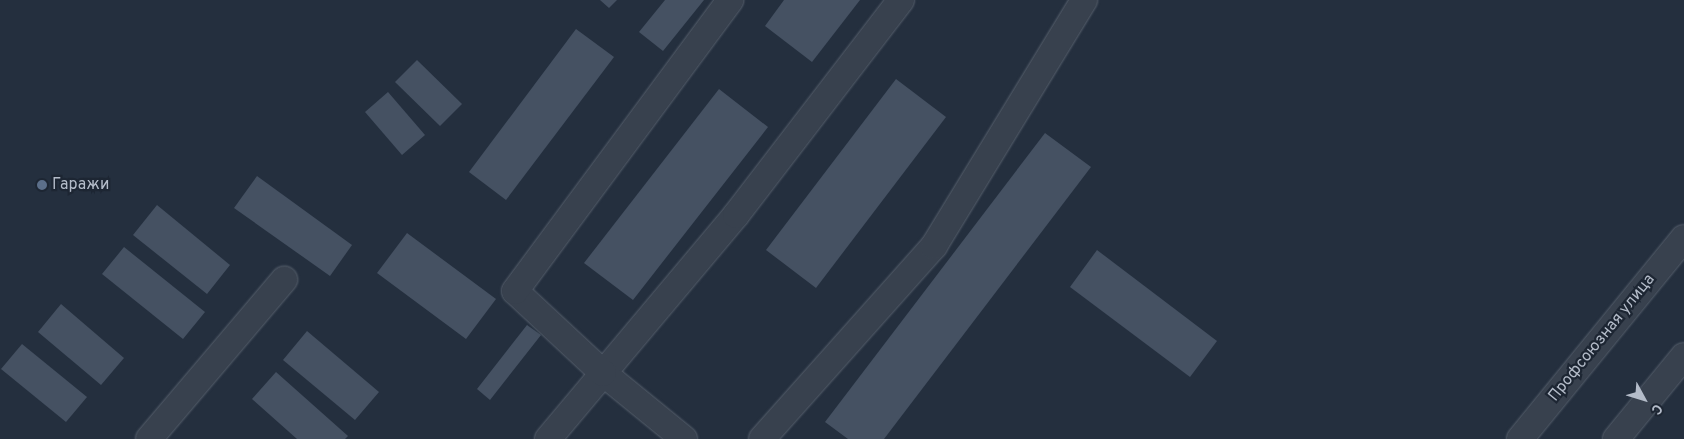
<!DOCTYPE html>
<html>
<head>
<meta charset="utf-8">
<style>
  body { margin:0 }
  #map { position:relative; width:1684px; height:439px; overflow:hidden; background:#242f3e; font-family:Overpass,sans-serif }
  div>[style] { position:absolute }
  .building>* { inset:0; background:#455162 }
  .roads { filter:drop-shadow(0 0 1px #565f6c) drop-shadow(0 0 1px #565f6c) }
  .minor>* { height:26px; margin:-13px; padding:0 13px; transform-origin:13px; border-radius:13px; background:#38414e }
  .dots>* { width:14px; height:14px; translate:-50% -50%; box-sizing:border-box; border:2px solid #1d2633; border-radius:50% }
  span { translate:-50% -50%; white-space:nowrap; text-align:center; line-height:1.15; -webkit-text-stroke:4.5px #1d2633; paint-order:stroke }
  .poi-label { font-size:16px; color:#b4bcc9 }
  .left { translate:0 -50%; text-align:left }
  .street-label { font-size:16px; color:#b4bcc9 }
  .north { position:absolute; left:1619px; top:374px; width:50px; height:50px; -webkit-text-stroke:4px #1d2633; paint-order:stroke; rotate:129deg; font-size:14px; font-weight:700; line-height:20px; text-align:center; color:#b4bcc9 }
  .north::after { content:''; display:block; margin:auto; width:18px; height:22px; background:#b4bcc9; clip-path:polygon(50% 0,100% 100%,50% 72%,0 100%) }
</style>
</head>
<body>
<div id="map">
  <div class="building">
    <i style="clip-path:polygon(600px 0,617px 0,609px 8px)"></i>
    <i style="clip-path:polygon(665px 0,704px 0,663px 51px,639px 32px)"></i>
    <i style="clip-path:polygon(784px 0,860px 0,812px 62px,765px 26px)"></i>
    <i style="clip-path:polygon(576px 29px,614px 57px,506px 200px,469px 172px)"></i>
    <i style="clip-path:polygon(417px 60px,462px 104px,440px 126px,395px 82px)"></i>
    <i style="clip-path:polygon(896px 79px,946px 117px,816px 288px,766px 250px)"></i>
    <i style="clip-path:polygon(719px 89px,768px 127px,633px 300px,584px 263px)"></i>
    <i style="clip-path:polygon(388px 92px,425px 135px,402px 155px,365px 112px)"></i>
    <i style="clip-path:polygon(1045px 133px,1091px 167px,884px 439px,848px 439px,825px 422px)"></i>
    <i style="clip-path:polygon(257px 176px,352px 245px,330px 276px,234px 208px)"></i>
    <i style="clip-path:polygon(157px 205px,230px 265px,207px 294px,133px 235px)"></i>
    <i style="clip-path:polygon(407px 233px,496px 299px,466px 339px,377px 273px)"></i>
    <i style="clip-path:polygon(124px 247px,205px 312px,183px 339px,102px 274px)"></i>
    <i style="clip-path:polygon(1097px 250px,1217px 341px,1190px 377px,1070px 287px)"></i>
    <i style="clip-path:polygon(61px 304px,124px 358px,101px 385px,38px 332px)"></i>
    <i style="clip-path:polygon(527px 325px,541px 335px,490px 400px,477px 389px)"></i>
    <i style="clip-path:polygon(307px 331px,379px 392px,355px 420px,283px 360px)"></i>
    <i style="clip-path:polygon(22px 344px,87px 397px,66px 422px,1px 369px)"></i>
    <i style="clip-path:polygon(276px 372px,348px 436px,345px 439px,297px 439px,252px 399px)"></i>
  </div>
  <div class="roads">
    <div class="minor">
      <i style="left:149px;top:439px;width:209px;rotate:-49.7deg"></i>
      <i style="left:548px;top:439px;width:292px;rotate:-50deg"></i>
      <i style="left:736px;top:215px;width:271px;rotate:-52.5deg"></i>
      <i style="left:684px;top:439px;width:104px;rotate:-140.8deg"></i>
      <i style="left:603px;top:373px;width:120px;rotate:-137deg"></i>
      <i style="left:515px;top:291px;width:362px;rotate:-53.5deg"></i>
      <i style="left:762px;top:439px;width:259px;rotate:-48.3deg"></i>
      <i style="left:934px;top:246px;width:288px;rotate:-58.6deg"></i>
      <i style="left:1520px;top:439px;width:259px;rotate:-50.8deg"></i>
      <i style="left:1616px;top:439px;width:107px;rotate:-50.7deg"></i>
    </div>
  </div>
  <div class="dots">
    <i style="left:42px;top:185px;background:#5c6f8a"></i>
  </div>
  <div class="poi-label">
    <span class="left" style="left:52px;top:185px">Гаражи</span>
  </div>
  <div class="street-label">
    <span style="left:1602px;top:338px;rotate:-51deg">Профсоюзная улица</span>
  </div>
  <div class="north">С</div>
</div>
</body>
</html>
